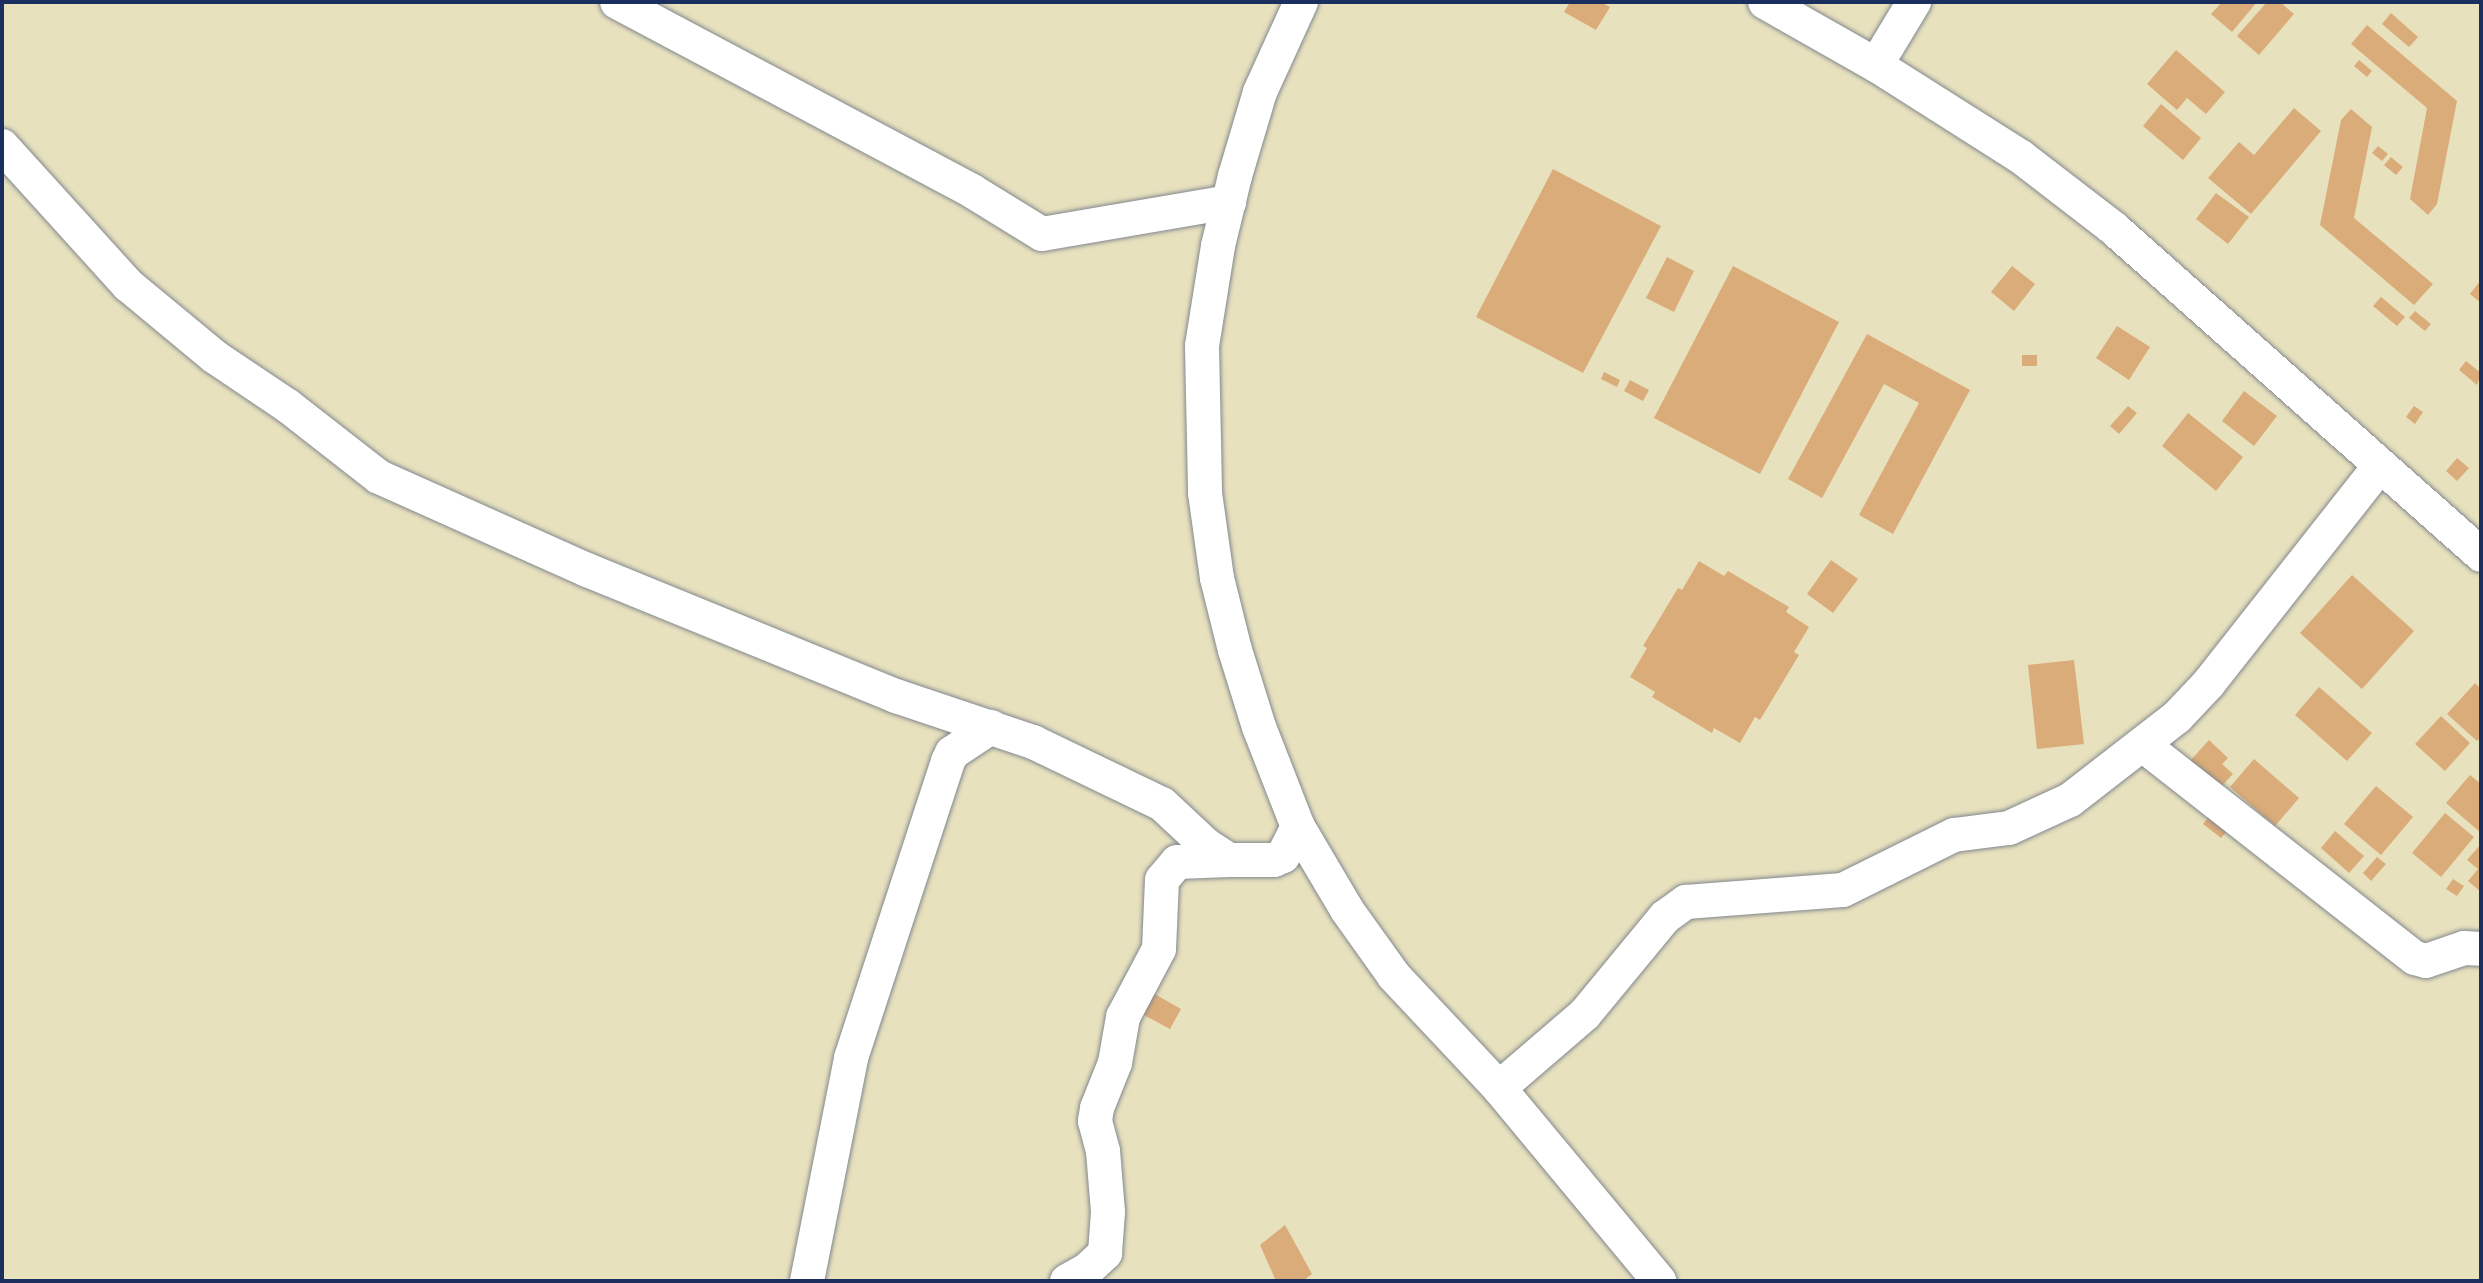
<!DOCTYPE html>
<html>
<head>
<meta charset="utf-8">
<style>
  body { margin:0 }
  #map { position:relative; width:2483px; height:1283px; overflow:hidden; background:#e8e1be; font-family:Delius,sans-serif }
  div>[style] { position:absolute }
  .building>* { inset:0; background:#daac79 }
  .roads { filter:drop-shadow(0 0 2px #82888e) drop-shadow(0 0 2px #82888e) }
  .minor>* { height:34px; margin:-17px; padding:0 17px; transform-origin:17px; border-radius:17px; background:#fff }
  span { translate:-50% -50%; white-space:nowrap; text-align:center; line-height:1.15; -webkit-text-stroke:6px #fbf7ec; paint-order:stroke }
  .frame { position:absolute; inset:0; border:4px solid #1b2f5e; pointer-events:none }
</style>
</head>
<body>
<div id="map">
  <div class="building">
    <i style="clip-path:polygon(1570px 2px,1601px 2px,1610px 7px,1596px 30px,1564px 12px)"></i>
    <i style="clip-path:polygon(2222px 2px,2257px 2px,2232px 32px,2211px 14px)"></i>
    <i style="clip-path:polygon(2267px 2px,2280px 2px,2294px 14px,2259px 55px,2237px 36px)"></i>
    <i style="clip-path:polygon(2391px 13px,2418px 37px,2409px 47px,2382px 24px)"></i>
    <i style="clip-path:polygon(2367px 25px,2457px 101px,2437px 204px,2428px 215px,2410px 199px,2427px 108px,2351px 44px)"></i>
    <i style="clip-path:polygon(2176px 50px,2225px 92px,2206px 114px,2187px 98px,2177px 110px,2147px 84px)"></i>
    <i style="clip-path:polygon(2359px 60px,2372px 71px,2367px 77px,2354px 66px)"></i>
    <i style="clip-path:polygon(2161px 104px,2201px 138px,2183px 160px,2143px 126px)"></i>
    <i style="clip-path:polygon(2294px 108px,2321px 131px,2251px 214px,2208px 178px,2239px 142px,2254px 155px)"></i>
    <i style="clip-path:polygon(2351px 109px,2372px 127px,2354px 218px,2433px 284px,2414px 305px,2320px 225px,2341px 120px)"></i>
    <i style="clip-path:polygon(2378px 146px,2388px 154px,2382px 161px,2372px 153px)"></i>
    <i style="clip-path:polygon(2391px 157px,2403px 167px,2396px 175px,2384px 165px)"></i>
    <i style="clip-path:polygon(1553px 169px,1661px 226px,1583px 373px,1476px 317px)"></i>
    <i style="clip-path:polygon(2216px 193px,2249px 217px,2228px 244px,2196px 219px)"></i>
    <i style="clip-path:polygon(1667px 257px,1694px 271px,1674px 312px,1646px 298px)"></i>
    <i style="clip-path:polygon(1733px 266px,1839px 322px,1760px 474px,1654px 418px)"></i>
    <i style="clip-path:polygon(2012px 266px,2035px 284px,2014px 311px,1991px 292px)"></i>
    <i style="clip-path:polygon(2481px 280px,2481px 303px,2470px 294px)"></i>
    <i style="clip-path:polygon(2381px 297px,2405px 317px,2397px 326px,2373px 306px)"></i>
    <i style="clip-path:polygon(2415px 311px,2431px 324px,2425px 331px,2409px 318px)"></i>
    <i style="clip-path:polygon(2117px 326px,2150px 347px,2129px 380px,2096px 358px)"></i>
    <i style="clip-path:polygon(1867px 334px,1970px 390px,1893px 534px,1859px 515px,1919px 403px,1884px 384px,1822px 498px,1788px 479px)"></i>
    <i style="clip-path:polygon(2022px 355px,2037px 355px,2037px 366px,2022px 366px)"></i>
    <i style="clip-path:polygon(2466px 361px,2481px 373px,2477px 385px,2459px 370px)"></i>
    <i style="clip-path:polygon(1604px 372px,1620px 380px,1617px 387px,1601px 379px)"></i>
    <i style="clip-path:polygon(1630px 380px,1649px 390px,1643px 401px,1624px 391px)"></i>
    <i style="clip-path:polygon(2244px 391px,2277px 416px,2254px 446px,2222px 421px)"></i>
    <i style="clip-path:polygon(2128px 406px,2137px 413px,2119px 434px,2110px 426px)"></i>
    <i style="clip-path:polygon(2414px 406px,2423px 412px,2415px 424px,2406px 417px)"></i>
    <i style="clip-path:polygon(2188px 413px,2243px 457px,2216px 491px,2162px 446px)"></i>
    <i style="clip-path:polygon(2457px 458px,2469px 468px,2457px 481px,2446px 471px)"></i>
    <i style="clip-path:polygon(1831px 560px,1858px 579px,1833px 613px,1807px 594px)"></i>
    <i style="clip-path:polygon(1699px 561px,1724px 576px,1728px 571px,1789px 607px,1786px 612px,1809px 627px,1794px 652px,1799px 655px,1760px 720px,1755px 717px,1740px 743px,1714px 728px,1712px 733px,1652px 697px,1655px 692px,1630px 677px,1647px 648px,1643px 646px,1678px 588px,1682px 590px)"></i>
    <i style="clip-path:polygon(2352px 575px,2414px 631px,2362px 689px,2300px 633px)"></i>
    <i style="clip-path:polygon(2074px 660px,2084px 744px,2037px 749px,2028px 665px)"></i>
    <i style="clip-path:polygon(2475px 683px,2481px 689px,2481px 736px,2477px 741px,2447px 714px)"></i>
    <i style="clip-path:polygon(2319px 687px,2372px 733px,2347px 761px,2295px 715px)"></i>
    <i style="clip-path:polygon(2441px 716px,2470px 743px,2445px 771px,2415px 744px)"></i>
    <i style="clip-path:polygon(2209px 740px,2228px 758px,2222px 764px,2233px 774px,2220px 788px,2190px 761px)"></i>
    <i style="clip-path:polygon(2254px 759px,2299px 798px,2275px 826px,2230px 787px)"></i>
    <i style="clip-path:polygon(2470px 775px,2481px 784px,2480px 832px,2446px 803px)"></i>
    <i style="clip-path:polygon(2376px 786px,2413px 817px,2381px 855px,2344px 824px)"></i>
    <i style="clip-path:polygon(2215px 810px,2233px 824px,2221px 838px,2203px 824px)"></i>
    <i style="clip-path:polygon(2445px 813px,2474px 837px,2441px 877px,2412px 853px)"></i>
    <i style="clip-path:polygon(2335px 831px,2364px 856px,2349px 873px,2321px 848px)"></i>
    <i style="clip-path:polygon(2481px 844px,2481px 892px,2468px 881px,2478px 869px,2467px 860px)"></i>
    <i style="clip-path:polygon(2377px 857px,2386px 864px,2371px 881px,2363px 873px)"></i>
    <i style="clip-path:polygon(2453px 879px,2464px 886px,2457px 896px,2446px 889px)"></i>
    <i style="clip-path:polygon(1153px 993px,1181px 1009px,1170px 1029px,1142px 1014px)"></i>
    <i style="clip-path:polygon(1285px 1225px,1312px 1274px,1303px 1281px,1276px 1281px,1260px 1245px)"></i>
  </div>
  <div class="roads">
    <div class="minor">
      <i style="left:617px;top:2px;width:402px;rotate:28deg"></i>
      <i style="left:972px;top:191px;width:82px;rotate:31.6deg"></i>
      <i style="left:1042px;top:234px;width:190px;rotate:-9.7deg"></i>
      <i style="left:1301px;top:2px;width:99px;rotate:114.5deg"></i>
      <i style="left:1260px;top:92px;width:88px;rotate:106.6deg"></i>
      <i style="left:1235px;top:176px;width:72px;rotate:103.7deg"></i>
      <i style="left:1218px;top:246px;width:101px;rotate:99.1deg"></i>
      <i style="left:1202px;top:346px;width:147px;rotate:88.8deg"></i>
      <i style="left:1205px;top:493px;width:86px;rotate:82deg"></i>
      <i style="left:1217px;top:578px;width:74px;rotate:76deg"></i>
      <i style="left:1235px;top:650px;width:81px;rotate:72.7deg"></i>
      <i style="left:1259px;top:727px;width:107px;rotate:68.7deg"></i>
      <i style="left:1298px;top:827px;width:96px;rotate:59.4deg"></i>
      <i style="left:1347px;top:910px;width:81px;rotate:54.5deg"></i>
      <i style="left:1394px;top:976px;width:154px;rotate:46.8deg"></i>
      <i style="left:1499px;top:1088px;width:251px;rotate:50.3deg"></i>
      <i style="left:1765px;top:2px;width:128px;rotate:29.6deg"></i>
      <i style="left:1876px;top:65px;width:172px;rotate:32.4deg"></i>
      <i style="left:2021px;top:157px;width:115px;rotate:37.6deg"></i>
      <i style="left:2112px;top:227px;width:494px;rotate:41.6deg"></i>
      <i style="left:1876px;top:65px;width:74px;rotate:-58.9deg"></i>
      <i style="left:2px;top:146px;width:188px;rotate:47.8deg"></i>
      <i style="left:128px;top:285px;width:113px;rotate:39.6deg"></i>
      <i style="left:215px;top:357px;width:88px;rotate:33.9deg"></i>
      <i style="left:288px;top:406px;width:115px;rotate:38deg"></i>
      <i style="left:379px;top:477px;width:228px;rotate:24.1deg"></i>
      <i style="left:587px;top:570px;width:334px;rotate:22.2deg"></i>
      <i style="left:896px;top:696px;width:145px;rotate:18.6deg"></i>
      <i style="left:1033px;top:742px;width:143px;rotate:25.7deg"></i>
      <i style="left:1162px;top:804px;width:60px;rotate:43deg"></i>
      <i style="left:1206px;top:845px;width:27px;rotate:33deg"></i>
      <i style="left:1229px;top:860px;width:45px"></i>
      <i style="left:1274px;top:860px;width:10px;rotate:-24deg"></i>
      <i style="left:1283px;top:856px;width:33px;rotate:-63deg"></i>
      <i style="left:2143px;top:745px;width:345px;rotate:38.1deg"></i>
      <i style="left:2415px;top:958px;width:11px;rotate:15deg"></i>
      <i style="left:2426px;top:961px;width:40px;rotate:-18.9deg"></i>
      <i style="left:2464px;top:948px;width:17px;rotate:3deg"></i>
      <i style="left:1499px;top:1088px;width:113px;rotate:-40.7deg"></i>
      <i style="left:1585px;top:1014px;width:126px;rotate:-50.5deg"></i>
      <i style="left:1665px;top:917px;width:26px;rotate:-36deg"></i>
      <i style="left:1686px;top:902px;width:157px;rotate:-4.4deg"></i>
      <i style="left:1843px;top:890px;width:124px;rotate:-26.4deg"></i>
      <i style="left:1954px;top:835px;width:55px;rotate:-7.3deg"></i>
      <i style="left:2009px;top:828px;width:67px;rotate:-24.7deg"></i>
      <i style="left:2070px;top:800px;width:135px;rotate:-37.8deg"></i>
      <i style="left:2177px;top:717px;width:47px;rotate:-46.7deg"></i>
      <i style="left:2209px;top:683px;width:275px;rotate:-51.8deg"></i>
      <i style="left:807px;top:1281px;width:227px;rotate:-78.8deg"></i>
      <i style="left:851px;top:1058px;width:312px;rotate:-71.9deg"></i>
      <i style="left:948px;top:761px;width:9px;rotate:-63deg"></i>
      <i style="left:952px;top:753px;width:47px;rotate:-33.7deg"></i>
      <i style="left:1067px;top:1281px;width:23px;rotate:-29deg"></i>
      <i style="left:1087px;top:1270px;width:25px;rotate:-43deg"></i>
      <i style="left:1105px;top:1253px;width:41px;rotate:-85.8deg"></i>
      <i style="left:1108px;top:1212px;width:61px;rotate:-94.7deg"></i>
      <i style="left:1103px;top:1151px;width:31px;rotate:-105deg"></i>
      <i style="left:1095px;top:1121px;width:13px;rotate:-81deg"></i>
      <i style="left:1097px;top:1108px;width:48px;rotate:-68.2deg"></i>
      <i style="left:1115px;top:1063px;width:47px;rotate:-80.1deg"></i>
      <i style="left:1123px;top:1017px;width:77px;rotate:-62.1deg"></i>
      <i style="left:1159px;top:949px;width:69px;rotate:-87.5deg"></i>
      <i style="left:1162px;top:880px;width:23px;rotate:-50deg"></i>
      <i style="left:1177px;top:862px;width:52px;rotate:-2.2deg"></i>
    </div>
  </div>
  <div class="frame"></div>
</div>
</body>
</html>
